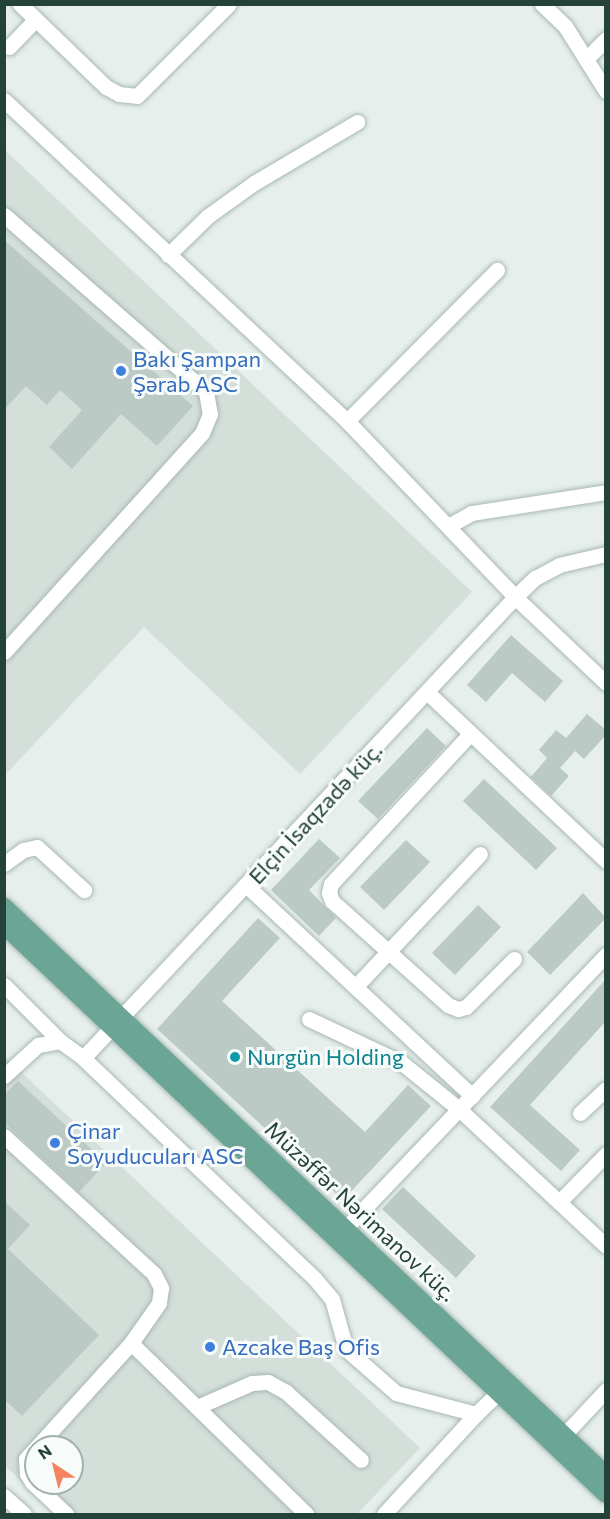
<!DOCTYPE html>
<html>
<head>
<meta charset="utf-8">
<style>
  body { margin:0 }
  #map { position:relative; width:610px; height:1519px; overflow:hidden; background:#e6efeb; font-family:Commissioner,sans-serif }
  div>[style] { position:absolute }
  .built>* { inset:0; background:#d4dfda }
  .building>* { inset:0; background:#bbcac4 }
  .roads { filter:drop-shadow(0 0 2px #a8b8b2) drop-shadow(0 0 2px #a8b8b2) }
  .minor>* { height:15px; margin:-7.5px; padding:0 7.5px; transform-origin:7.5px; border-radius:7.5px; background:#fff }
  .major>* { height:18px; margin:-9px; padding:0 9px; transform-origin:9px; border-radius:9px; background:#6aa596 }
  .dots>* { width:16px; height:16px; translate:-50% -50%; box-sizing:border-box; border:3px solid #f7fbf9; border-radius:50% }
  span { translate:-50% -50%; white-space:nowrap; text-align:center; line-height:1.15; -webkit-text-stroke:6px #f7fbf9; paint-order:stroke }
  .shop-label { font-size:22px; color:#366cbe }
  .left { translate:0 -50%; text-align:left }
  .street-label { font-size:22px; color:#24423a }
  .culture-label { font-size:22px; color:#0d838f }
  .frame { position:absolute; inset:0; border:6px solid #24423a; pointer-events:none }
  .north { position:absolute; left:24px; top:1435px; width:60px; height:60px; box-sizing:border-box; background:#f7fbf9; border:2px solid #a3b1ad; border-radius:50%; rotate:325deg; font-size:16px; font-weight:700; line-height:24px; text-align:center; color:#24423a }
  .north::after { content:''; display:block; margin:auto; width:21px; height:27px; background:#f4845f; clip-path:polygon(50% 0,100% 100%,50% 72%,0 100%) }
</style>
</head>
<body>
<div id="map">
  <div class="built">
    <i style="clip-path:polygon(4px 149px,472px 592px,300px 774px,144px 627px,5px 775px)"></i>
    <i style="clip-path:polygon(evenodd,4px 1056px,420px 1448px,357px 1514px,56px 1514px,5px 1466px,4px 1056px,36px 1447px,72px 1447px,72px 1483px,36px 1483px,36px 1447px)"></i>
  </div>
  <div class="building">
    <i style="clip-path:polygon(4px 240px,193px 406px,157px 446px,121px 414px,72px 469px,49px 447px,82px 410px,60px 390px,47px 405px,26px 386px,4px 410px)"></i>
    <i style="clip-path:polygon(511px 635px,563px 681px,545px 702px,512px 673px,486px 702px,467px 685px)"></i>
    <i style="clip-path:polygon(587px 714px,606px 730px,606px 735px,584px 759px,575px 751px,560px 768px,569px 776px,551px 796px,531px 777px,547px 758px,539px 750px,556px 730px,566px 738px)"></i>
    <i style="clip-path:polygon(427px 728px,446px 746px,378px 819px,358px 801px)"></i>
    <i style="clip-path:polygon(484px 779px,557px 848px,536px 870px,463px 801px)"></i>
    <i style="clip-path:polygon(319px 839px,340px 858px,309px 890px,336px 918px,319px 936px,271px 890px)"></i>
    <i style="clip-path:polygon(406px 840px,430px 862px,384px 910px,360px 887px)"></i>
    <i style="clip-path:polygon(583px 893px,606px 918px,550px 975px,527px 952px)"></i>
    <i style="clip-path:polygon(478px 905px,501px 927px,455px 975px,432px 953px)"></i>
    <i style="clip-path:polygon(258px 918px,280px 938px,222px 1001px,365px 1132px,408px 1085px,431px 1106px,343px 1200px,157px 1029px)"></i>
    <i style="clip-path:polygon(606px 979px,606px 1021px,530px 1105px,580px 1150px,561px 1171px,490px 1107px)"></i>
    <i style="clip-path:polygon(18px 1081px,106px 1163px,79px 1192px,4px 1122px,4px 1095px)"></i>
    <i style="clip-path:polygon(403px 1187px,476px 1256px,456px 1278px,382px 1209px)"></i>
    <i style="clip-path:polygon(4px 1201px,30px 1225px,8px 1249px,99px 1335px,22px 1416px,4px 1399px)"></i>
  </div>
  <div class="roads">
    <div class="minor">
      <i style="left:20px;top:4px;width:120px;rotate:44deg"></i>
      <i style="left:106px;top:87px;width:15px;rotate:28deg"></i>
      <i style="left:119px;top:94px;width:18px;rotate:6deg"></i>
      <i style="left:137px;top:96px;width:130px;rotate:-45deg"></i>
      <i style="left:542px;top:4px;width:32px;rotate:44deg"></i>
      <i style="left:565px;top:26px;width:77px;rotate:57.8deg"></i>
      <i style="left:9px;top:47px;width:37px;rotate:-46deg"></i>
      <i style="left:588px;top:57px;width:25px;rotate:-45deg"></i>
      <i style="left:4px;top:100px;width:470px;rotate:43.1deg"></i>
      <i style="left:347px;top:421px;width:243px;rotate:46.3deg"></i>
      <i style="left:515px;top:597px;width:125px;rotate:43.4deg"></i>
      <i style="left:4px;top:215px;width:269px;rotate:41.2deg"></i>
      <i style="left:206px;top:392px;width:22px;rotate:80deg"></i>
      <i style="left:210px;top:414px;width:21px;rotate:113deg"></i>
      <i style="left:202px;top:433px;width:295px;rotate:132.1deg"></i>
      <i style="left:168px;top:255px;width:56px;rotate:-44.3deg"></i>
      <i style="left:208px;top:216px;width:57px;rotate:-35.7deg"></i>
      <i style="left:254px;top:183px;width:120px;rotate:-30.6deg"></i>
      <i style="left:347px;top:421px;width:213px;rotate:-45.2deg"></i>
      <i style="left:450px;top:525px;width:25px;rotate:-29deg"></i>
      <i style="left:472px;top:513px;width:136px;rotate:-8.9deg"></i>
      <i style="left:428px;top:693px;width:245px;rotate:43.3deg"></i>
      <i style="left:469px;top:735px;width:203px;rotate:132.8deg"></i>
      <i style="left:331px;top:884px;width:9px;rotate:103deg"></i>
      <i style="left:329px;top:893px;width:9px;rotate:69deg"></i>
      <i style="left:332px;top:901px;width:156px;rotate:41.9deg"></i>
      <i style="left:448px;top:1005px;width:11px;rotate:22deg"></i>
      <i style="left:458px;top:1009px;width:8px;rotate:-14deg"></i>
      <i style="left:466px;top:1007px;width:68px;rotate:-45deg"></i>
      <i style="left:4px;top:864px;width:24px;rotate:-36deg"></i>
      <i style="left:23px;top:850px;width:14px;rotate:-12deg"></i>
      <i style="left:37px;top:847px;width:64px;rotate:42.5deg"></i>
      <i style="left:247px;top:886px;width:308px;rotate:43deg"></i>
      <i style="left:4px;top:985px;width:79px;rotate:45deg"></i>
      <i style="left:60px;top:1041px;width:29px;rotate:36deg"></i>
      <i style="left:83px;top:1058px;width:632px;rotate:-46.86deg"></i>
      <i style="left:515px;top:597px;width:28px;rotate:-44deg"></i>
      <i style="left:535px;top:578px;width:27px;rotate:-28deg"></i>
      <i style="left:559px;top:565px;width:48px;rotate:-13.2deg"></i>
      <i style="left:356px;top:986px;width:181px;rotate:-46.8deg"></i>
      <i style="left:309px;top:1019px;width:103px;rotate:25.3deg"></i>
      <i style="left:402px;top:1063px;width:73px;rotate:38.9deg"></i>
      <i style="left:459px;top:1109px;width:201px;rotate:43deg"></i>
      <i style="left:83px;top:1058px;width:320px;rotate:43.6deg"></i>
      <i style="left:315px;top:1279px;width:26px;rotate:50deg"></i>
      <i style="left:332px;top:1299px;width:52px;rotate:74.4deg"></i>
      <i style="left:346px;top:1349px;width:67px;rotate:41.3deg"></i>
      <i style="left:396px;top:1393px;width:83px;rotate:14.7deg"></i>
      <i style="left:476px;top:1414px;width:32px;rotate:-44deg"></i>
      <i style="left:4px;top:1076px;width:46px;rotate:-42.4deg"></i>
      <i style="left:38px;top:1045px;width:22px;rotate:-10deg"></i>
      <i style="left:580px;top:1113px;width:35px;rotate:-43deg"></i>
      <i style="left:4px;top:1136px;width:204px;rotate:42.6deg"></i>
      <i style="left:154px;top:1274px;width:16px;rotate:63deg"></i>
      <i style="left:161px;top:1288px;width:15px;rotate:98deg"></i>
      <i style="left:159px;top:1303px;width:49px;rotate:125deg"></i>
      <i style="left:131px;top:1343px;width:156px;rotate:132.2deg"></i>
      <i style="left:26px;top:1459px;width:15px;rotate:86deg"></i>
      <i style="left:27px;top:1474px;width:9px;rotate:58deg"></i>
      <i style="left:32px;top:1482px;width:47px;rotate:43.3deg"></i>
      <i style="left:559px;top:1202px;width:67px;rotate:-45.6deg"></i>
      <i style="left:339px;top:1235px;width:387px;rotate:-46.4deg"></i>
      <i style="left:131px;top:1343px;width:245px;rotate:44.3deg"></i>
      <i style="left:197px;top:1407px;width:60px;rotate:-23.6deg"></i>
      <i style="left:252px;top:1383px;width:16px;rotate:-4deg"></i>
      <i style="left:268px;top:1382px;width:21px;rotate:29deg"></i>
      <i style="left:286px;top:1392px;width:101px;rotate:42.2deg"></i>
      <i style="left:563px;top:1436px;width:63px;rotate:-46.9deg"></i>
      <i style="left:4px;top:1496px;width:27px;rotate:42deg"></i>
      <i style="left:384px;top:1514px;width:136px;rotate:-47.4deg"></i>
    </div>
    <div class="major">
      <i style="left:4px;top:907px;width:828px;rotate:43.34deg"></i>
      <i style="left:4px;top:925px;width:828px;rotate:43.39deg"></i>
    </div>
  </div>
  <div class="dots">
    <i style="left:121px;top:371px;background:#3f7fe0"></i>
    <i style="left:235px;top:1057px;background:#0f9aa8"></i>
    <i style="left:55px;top:1143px;background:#3f7fe0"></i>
    <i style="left:210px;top:1347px;background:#3f7fe0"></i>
  </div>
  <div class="shop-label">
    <span class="left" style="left:133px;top:371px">Bakı Şampan<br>Şərab ASC</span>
    <span class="left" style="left:67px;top:1143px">Çinar<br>Soyuducuları ASC</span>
    <span class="left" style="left:222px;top:1347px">Azcake Baş Ofis</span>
  </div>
  <div class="street-label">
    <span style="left:315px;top:813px;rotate:-47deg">Elçin İsaqzadə küç.</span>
    <span style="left:361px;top:1211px;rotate:43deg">Müzəffər Nərimanov küç.</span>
  </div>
  <div class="culture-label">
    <span class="left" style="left:247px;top:1057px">Nurgün Holding</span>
  </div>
  <div class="frame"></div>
  <div class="north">N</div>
</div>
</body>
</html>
